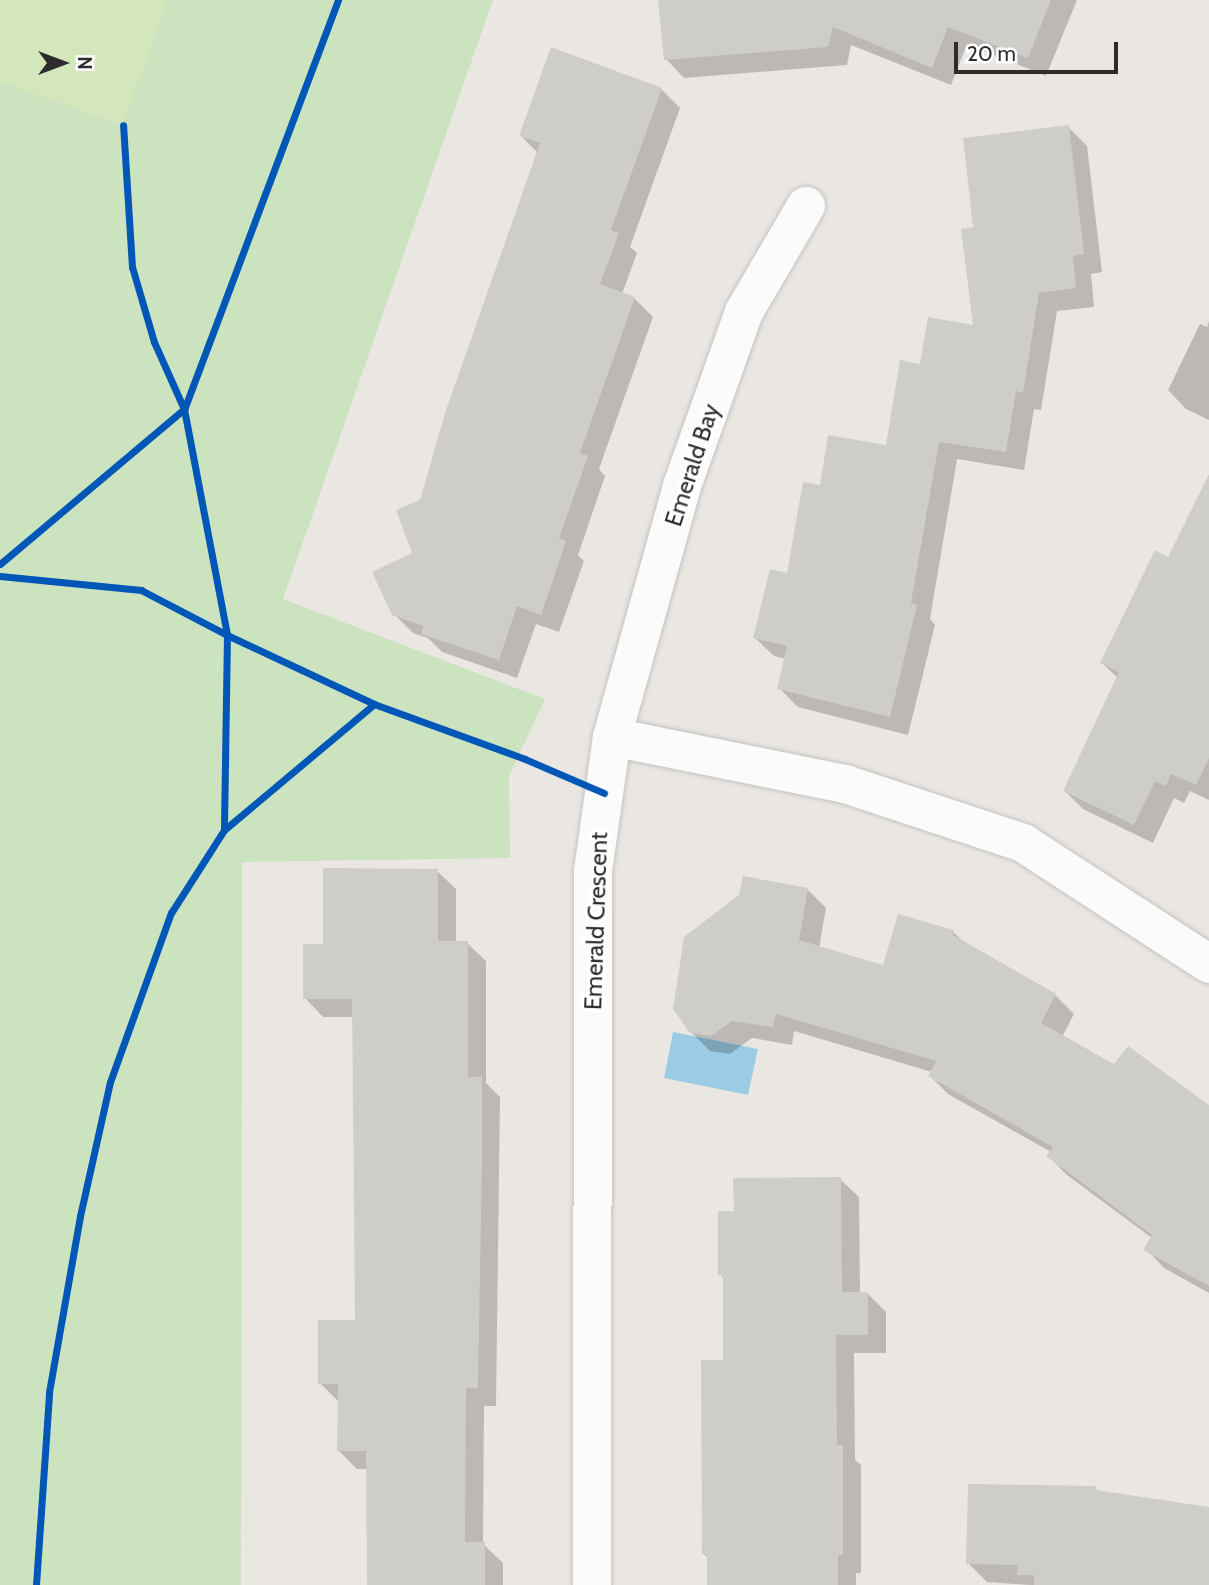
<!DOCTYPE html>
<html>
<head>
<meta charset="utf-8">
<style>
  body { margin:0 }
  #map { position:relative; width:1209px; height:1585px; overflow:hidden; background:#eae7e3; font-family:Cabin,sans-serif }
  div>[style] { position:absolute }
  .green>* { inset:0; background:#cbe3bf }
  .pitch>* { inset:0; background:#d3e6bc }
  .water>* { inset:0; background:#9ccce5 }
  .shadow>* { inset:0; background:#0003 }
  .building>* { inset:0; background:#cfcdca }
  .roads { filter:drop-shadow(0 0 2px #c4c3c2) drop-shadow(0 0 2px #c4c3c2) }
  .minor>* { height:38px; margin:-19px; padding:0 19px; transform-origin:19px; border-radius:19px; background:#fcfbfb }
  .cycleway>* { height:7px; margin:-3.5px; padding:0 3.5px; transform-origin:3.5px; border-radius:3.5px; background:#0057b8 }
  span { translate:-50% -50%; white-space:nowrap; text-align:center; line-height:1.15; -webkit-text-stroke:7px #fff; paint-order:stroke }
  .street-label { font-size:24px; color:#2c2c2c }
  .north { position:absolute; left:28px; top:28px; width:70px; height:70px; -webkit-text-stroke:5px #fff; paint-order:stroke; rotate:90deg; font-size:19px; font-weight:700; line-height:28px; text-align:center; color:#2c2c2c }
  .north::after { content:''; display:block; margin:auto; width:24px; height:32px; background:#2c2c2c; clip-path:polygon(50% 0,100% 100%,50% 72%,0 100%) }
  .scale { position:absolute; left:954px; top:42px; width:164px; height:32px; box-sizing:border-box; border:4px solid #2c2c2c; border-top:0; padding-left:9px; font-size:21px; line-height:24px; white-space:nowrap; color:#2c2c2c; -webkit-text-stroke:5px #fff; paint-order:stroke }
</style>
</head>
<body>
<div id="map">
  <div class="green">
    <i style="clip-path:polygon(0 0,493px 0,283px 599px,545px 699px,509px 776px,510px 858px,242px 862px,241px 1585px,0 1585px)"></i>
  </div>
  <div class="pitch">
    <i style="clip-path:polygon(0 0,167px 0,123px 125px,0 82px)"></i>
  </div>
  <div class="water">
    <i style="clip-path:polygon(673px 1032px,758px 1049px,748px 1095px,664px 1078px)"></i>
  </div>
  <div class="shadow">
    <i style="clip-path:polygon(661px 0,1077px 0,1046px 76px,967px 44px,951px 85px,851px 45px,847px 65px,684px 78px,666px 59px)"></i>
    <i style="clip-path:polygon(661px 89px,680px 108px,630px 247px,637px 253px,622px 294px,634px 298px,653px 317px,599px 469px,605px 476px,578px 555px,584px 561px,559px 632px,536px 624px,517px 678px,442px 652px,428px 638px,413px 633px,394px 614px,414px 554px,421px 501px,538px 153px,521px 136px)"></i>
    <i style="clip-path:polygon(1068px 127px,1087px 146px,1102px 272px,1091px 274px,1094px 307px,1057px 311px,1041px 410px,1034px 409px,1024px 470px,957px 459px,930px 619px,935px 625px,908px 735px,798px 707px,779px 688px,786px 659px,774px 656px,755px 638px,789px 575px,822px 487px,888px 447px,922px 366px,975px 327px,975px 229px)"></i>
    <i style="clip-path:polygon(1209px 321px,1209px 420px,1186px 409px,1168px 390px,1200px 324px,1207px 327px)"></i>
    <i style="clip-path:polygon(1209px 477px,1209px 800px,1190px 791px,1184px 803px,1174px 798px,1153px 843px,1083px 809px,1065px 791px,1118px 678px,1102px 663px,1169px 559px)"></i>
    <i style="clip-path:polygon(437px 871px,456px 889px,456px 943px,467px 943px,486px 961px,486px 1083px,500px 1097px,496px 1406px,484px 1406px,483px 1544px,503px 1563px,503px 1585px,369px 1585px,368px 1469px,357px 1469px,339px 1451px,339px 1402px,320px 1383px,357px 1322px,353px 1017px,323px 1017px,305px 998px,325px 946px)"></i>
    <i style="clip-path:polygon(807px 889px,826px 908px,819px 948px,885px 967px,953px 932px,967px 945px,1055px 995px,1074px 1014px,1062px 1037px,1209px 1124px,1209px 1293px,1164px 1268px,1146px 1249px,1152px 1238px,1067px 1175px,1048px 1156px,1051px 1152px,948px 1094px,930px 1076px,932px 1072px,794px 1031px,792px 1045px,752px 1038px,730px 1054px,710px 1051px,691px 1032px)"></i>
    <i style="clip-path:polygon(840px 1179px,859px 1197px,860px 1293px,867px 1293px,886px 1312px,886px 1353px,854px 1353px,855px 1460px,861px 1465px,861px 1573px,856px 1573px,856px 1585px,709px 1585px,709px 1559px,703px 1553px,724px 1362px,724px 1279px,720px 1274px,736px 1212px)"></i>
    <i style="clip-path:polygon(1095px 1488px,1100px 1493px,1209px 1508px,1209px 1585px,1030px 1585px,987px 1582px,968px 1563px)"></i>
  </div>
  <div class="building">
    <i style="clip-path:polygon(658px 0,1051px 0,1028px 58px,948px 27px,932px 68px,833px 27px,828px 47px,664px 60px)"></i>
    <i style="clip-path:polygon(551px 47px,662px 88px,611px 230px,619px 233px,600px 284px,635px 297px,580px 453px,588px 456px,559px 538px,566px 541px,541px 615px,517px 606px,499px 660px,421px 634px,424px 626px,392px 615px,372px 572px,412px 553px,396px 510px,420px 500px,446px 410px,540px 143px,519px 136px)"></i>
    <i style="clip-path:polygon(1069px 125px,1084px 254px,1073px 256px,1076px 288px,1039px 293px,1023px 393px,1016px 391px,1006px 452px,939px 442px,911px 603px,917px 605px,890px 717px,777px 689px,787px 646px,753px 638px,770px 569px,787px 573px,803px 482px,820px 485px,828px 435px,886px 445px,900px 360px,920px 364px,928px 317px,973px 325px,961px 229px,973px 227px,963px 138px)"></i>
    <i style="clip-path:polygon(1209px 474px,1209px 758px,1196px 785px,1171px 774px,1166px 786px,1155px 781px,1134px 825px,1063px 791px,1119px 672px,1100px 663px,1155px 550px,1168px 557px)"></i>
    <i style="clip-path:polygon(323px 868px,438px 869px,438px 941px,468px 941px,468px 1077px,482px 1077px,482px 1160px,478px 1388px,466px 1388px,465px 1542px,485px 1542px,485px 1585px,367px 1585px,366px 1451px,337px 1451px,338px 1384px,318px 1384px,318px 1320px,355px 1320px,352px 999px,303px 999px,303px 944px,323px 944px)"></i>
    <i style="clip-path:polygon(743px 876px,808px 888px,799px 940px,883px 965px,898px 914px,954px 930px,953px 935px,1056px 994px,1041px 1023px,1114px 1064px,1128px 1046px,1209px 1105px,1209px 1286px,1143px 1250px,1152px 1235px,1046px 1156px,1053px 1147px,928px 1076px,936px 1061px,776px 1014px,773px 1027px,732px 1021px,711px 1036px,690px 1033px,673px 1009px,684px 937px,739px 895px)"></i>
    <i style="clip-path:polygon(841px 1177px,842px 1292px,868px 1292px,868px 1335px,836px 1335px,837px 1445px,843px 1445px,843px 1555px,838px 1555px,838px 1585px,707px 1585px,707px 1554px,702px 1554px,701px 1360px,723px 1360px,723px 1275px,718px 1275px,718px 1211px,734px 1211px,733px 1178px)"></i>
    <i style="clip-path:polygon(968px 1484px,1096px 1486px,1096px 1490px,1209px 1507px,1209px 1585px,1034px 1585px,1034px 1575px,1017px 1575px,1018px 1565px,966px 1564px)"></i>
  </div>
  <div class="roads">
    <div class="minor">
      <i style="left:612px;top:737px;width:261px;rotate:-74.4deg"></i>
      <i style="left:682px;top:486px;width:185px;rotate:-70.4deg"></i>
      <i style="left:744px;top:312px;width:123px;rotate:-59.7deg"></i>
      <i style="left:592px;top:1585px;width:714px;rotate:-89.92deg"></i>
      <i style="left:593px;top:871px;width:135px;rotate:-81.9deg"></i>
      <i style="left:612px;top:737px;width:238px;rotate:11.4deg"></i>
      <i style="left:845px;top:784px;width:188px;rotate:18.3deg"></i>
      <i style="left:1023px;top:843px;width:222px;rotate:33deg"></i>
    </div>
  </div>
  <div class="cycleway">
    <i style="left:338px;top:0;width:437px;rotate:110.6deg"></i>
    <i style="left:184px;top:409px;width:230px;rotate:79.2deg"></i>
    <i style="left:227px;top:635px;width:162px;rotate:25.1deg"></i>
    <i style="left:0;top:564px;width:241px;rotate:-40.1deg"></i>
    <i style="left:184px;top:409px;width:73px;rotate:-114.1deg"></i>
    <i style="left:154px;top:342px;width:78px;rotate:-106.3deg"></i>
    <i style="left:132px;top:267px;width:142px;rotate:-93.6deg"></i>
    <i style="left:0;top:576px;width:142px;rotate:5.7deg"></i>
    <i style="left:141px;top:590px;width:97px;rotate:27.6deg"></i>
    <i style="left:227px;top:635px;width:195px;rotate:90.9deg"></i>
    <i style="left:36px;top:1585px;width:193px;rotate:-86.1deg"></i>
    <i style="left:49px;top:1392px;width:179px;rotate:-80deg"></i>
    <i style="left:80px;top:1216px;width:137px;rotate:-77.4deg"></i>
    <i style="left:110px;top:1082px;width:180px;rotate:-70.2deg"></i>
    <i style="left:171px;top:913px;width:98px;rotate:-57.4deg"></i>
    <i style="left:224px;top:830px;width:196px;rotate:-40deg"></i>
    <i style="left:374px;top:704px;width:161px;rotate:20deg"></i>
    <i style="left:525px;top:759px;width:86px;rotate:23.3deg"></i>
  </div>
  <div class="street-label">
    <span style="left:692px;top:465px;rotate:-72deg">Emerald Bay</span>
    <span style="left:596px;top:921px;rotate:-88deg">Emerald Crescent</span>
  </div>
  <div class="north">N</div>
  <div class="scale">20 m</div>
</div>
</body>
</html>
